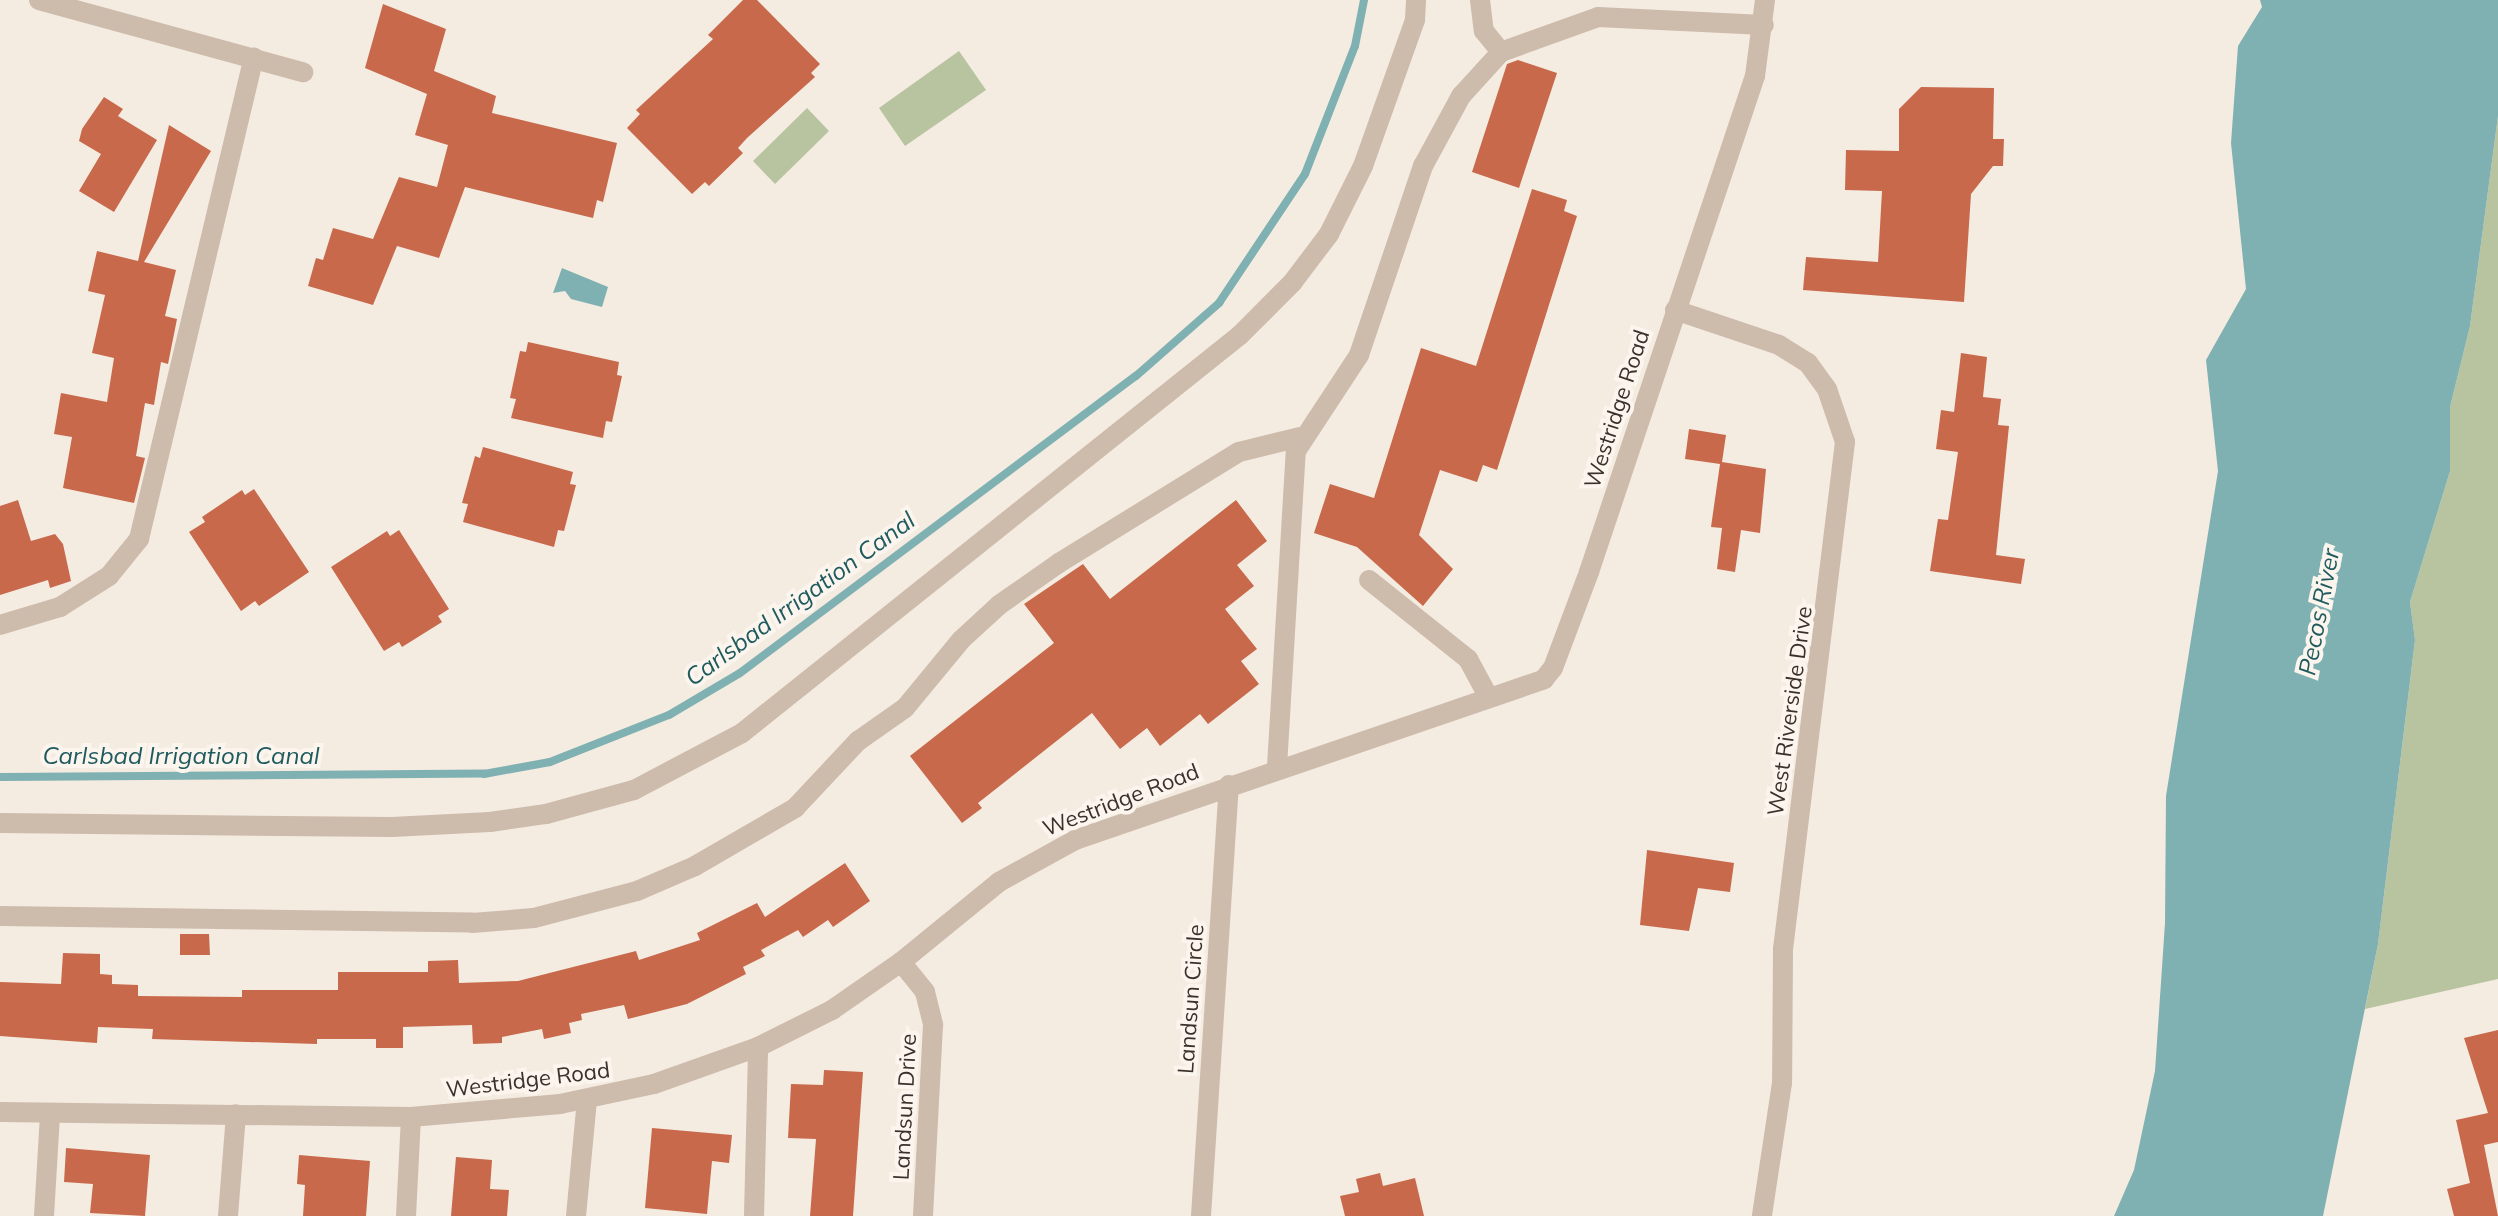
<!DOCTYPE html>
<html>
<head>
<meta charset="utf-8">
<style>
  body { margin:0 }
  #map { position:relative; width:2498px; height:1216px; overflow:hidden; background:#f4ebe1; font-family:Mulish,sans-serif }
  div>[style] { position:absolute }
  .green>* { inset:0; background:#b8c4a0 }
  .water>* { inset:0; background:#7fb0b2 }
  .stream>* { height:8px; margin:-4px; padding:0 4px; transform-origin:4px; border-radius:4px; background:#7fb0b2 }
  .building>* { inset:0; background:#c8694b }
  .minor>* { height:20px; margin:-10px; padding:0 10px; transform-origin:10px; border-radius:10px; background:#cdbbac }
  span { translate:-50% -50%; white-space:nowrap; text-align:center; line-height:1.15; -webkit-text-stroke:8px #fbf5ee; paint-order:stroke }
  .street-label { font-size:22px; color:#3b302b }
  .water-label { font-size:24px; color:#1f5a5e; font-style:italic }
</style>
</head>
<body>
<div id="map">
  <div class="green">
    <i style="clip-path:polygon(959px 51px,986px 90px,905px 146px,879px 108px)"></i>
    <i style="clip-path:polygon(807px 108px,829px 131px,775px 184px,753px 161px)"></i>
    <i style="clip-path:polygon(2498px 116px,2498px 979px,2365px 1009px,2378px 944px,2415px 640px,2410px 602px,2450px 471px,2450px 407px,2470px 326px)"></i>
  </div>
  <div class="water">
    <i style="clip-path:polygon(2260px 0,2498px 0,2498px 116px,2470px 326px,2450px 407px,2450px 471px,2410px 602px,2415px 640px,2378px 944px,2323px 1216px,2114px 1216px,2134px 1170px,2155px 1071px,2165px 923px,2166px 796px,2218px 471px,2206px 360px,2246px 289px,2231px 143px,2238px 46px,2262px 7px)"></i>
    <i style="clip-path:polygon(562px 268px,608px 287px,602px 307px,571px 299px,565px 291px,553px 293px)"></i>
  </div>
  <div class="stream">
    <i style="left:0;top:777px;width:484px;rotate:-0.4deg"></i>
    <i style="left:484px;top:774px;width:67px;rotate:-10.3deg"></i>
    <i style="left:550px;top:762px;width:128px;rotate:-21.6deg"></i>
    <i style="left:669px;top:715px;width:82px;rotate:-30.6deg"></i>
    <i style="left:740px;top:673px;width:495px;rotate:-36.9deg"></i>
    <i style="left:1136px;top:376px;width:111px;rotate:-41.3deg"></i>
    <i style="left:1219px;top:303px;width:155px;rotate:-56.3deg"></i>
    <i style="left:1305px;top:174px;width:137px;rotate:-68.7deg"></i>
    <i style="left:1355px;top:46px;width:47px;rotate:-78.9deg"></i>
  </div>
  <div class="building">
    <i style="clip-path:polygon(743px 0,757px 0,820px 64px,811px 73px,815px 77px,747px 138px,738px 148px,743px 153px,709px 186px,705px 182px,692px 194px,627px 128px,640px 114px,636px 110px,713px 39px,708px 35px)"></i>
    <i style="clip-path:polygon(383px 4px,446px 29px,434px 71px,496px 96px,492px 113px,617px 143px,603px 202px,597px 200px,593px 218px,465px 187px,439px 258px,397px 246px,373px 305px,308px 286px,316px 258px,323px 260px,333px 228px,373px 239px,399px 177px,437px 187px,448px 145px,415px 135px,427px 94px,365px 68px)"></i>
    <i style="clip-path:polygon(1518px 60px,1557px 73px,1519px 188px,1472px 172px,1507px 64px)"></i>
    <i style="clip-path:polygon(1921px 87px,1994px 88px,1993px 139px,2004px 139px,2003px 166px,1993px 166px,1971px 194px,1964px 302px,1803px 290px,1806px 257px,1878px 262px,1882px 191px,1845px 190px,1846px 150px,1899px 151px,1899px 109px)"></i>
    <i style="clip-path:polygon(104px 97px,123px 109px,118px 116px,157px 140px,114px 212px,79px 191px,101px 154px,79px 141px,82px 129px)"></i>
    <i style="clip-path:polygon(169px 125px,211px 151px,144px 262px,176px 270px,165px 316px,177px 319px,168px 364px,161px 362px,154px 405px,145px 403px,136px 456px,145px 458px,134px 503px,63px 488px,72px 437px,54px 434px,61px 393px,107px 402px,114px 358px,92px 353px,105px 295px,88px 291px,97px 251px,138px 261px)"></i>
    <i style="clip-path:polygon(1532px 189px,1567px 200px,1564px 211px,1577px 216px,1497px 470px,1483px 465px,1477px 482px,1440px 470px,1419px 535px,1453px 569px,1423px 606px,1357px 547px,1314px 533px,1330px 484px,1374px 498px,1421px 348px,1476px 366px)"></i>
    <i style="clip-path:polygon(528px 342px,619px 362px,617px 375px,622px 376px,612px 422px,606px 421px,603px 438px,511px 418px,516px 399px,510px 398px,520px 351px,526px 352px)"></i>
    <i style="clip-path:polygon(1961px 353px,1987px 357px,1983px 397px,2001px 399px,1998px 425px,2009px 426px,1996px 555px,2025px 559px,2021px 584px,1930px 571px,1938px 519px,1948px 520px,1958px 452px,1936px 449px,1941px 410px,1954px 412px)"></i>
    <i style="clip-path:polygon(1689px 429px,1726px 435px,1722px 462px,1766px 469px,1760px 533px,1741px 530px,1735px 572px,1717px 569px,1722px 528px,1711px 527px,1720px 464px,1685px 459px)"></i>
    <i style="clip-path:polygon(483px 447px,573px 472px,570px 484px,576px 485px,564px 531px,558px 530px,554px 547px,463px 522px,468px 504px,462px 503px,475px 456px,480px 458px)"></i>
    <i style="clip-path:polygon(254px 489px,309px 572px,259px 606px,255px 601px,241px 611px,189px 532px,205px 522px,202px 517px,242px 490px,245px 495px)"></i>
    <i style="clip-path:polygon(18px 500px,31px 541px,55px 534px,63px 544px,71px 581px,50px 588px,48px 580px,0 595px,0 506px)"></i>
    <i style="clip-path:polygon(1236px 500px,1267px 541px,1237px 565px,1254px 586px,1225px 609px,1257px 649px,1241px 661px,1259px 684px,1208px 724px,1200px 714px,1160px 746px,1147px 728px,1120px 749px,1092px 713px,978px 803px,982px 808px,962px 823px,910px 756px,1054px 643px,1024px 604px,1083px 564px,1110px 599px)"></i>
    <i style="clip-path:polygon(399px 530px,449px 609px,438px 616px,442px 622px,402px 647px,399px 642px,384px 651px,331px 567px,387px 531px,390px 536px)"></i>
    <i style="clip-path:polygon(1647px 850px,1734px 863px,1730px 892px,1698px 888px,1689px 931px,1640px 925px)"></i>
    <i style="clip-path:polygon(845px 863px,870px 901px,833px 927px,828px 920px,803px 937px,798px 930px,761px 950px,765px 956px,743px 967px,746px 974px,687px 1004px,628px 1019px,624px 1005px,581px 1014px,582px 1020px,569px 1023px,571px 1033px,544px 1039px,542px 1029px,502px 1037px,502px 1043px,473px 1044px,472px 1025px,403px 1027px,403px 1048px,376px 1048px,376px 1039px,317px 1039px,317px 1044px,152px 1039px,153px 1029px,98px 1027px,97px 1043px,0 1036px,0 982px,61px 984px,63px 953px,100px 954px,100px 974px,112px 975px,112px 984px,138px 985px,138px 996px,242px 997px,242px 990px,338px 990px,338px 972px,428px 972px,428px 961px,458px 960px,459px 983px,518px 981px,636px 951px,639px 960px,700px 940px,697px 933px,757px 903px,765px 917px)"></i>
    <i style="clip-path:polygon(180px 934px,209px 934px,210px 955px,180px 955px)"></i>
    <i style="clip-path:polygon(2498px 1030px,2498px 1142px,2484px 1145px,2498px 1216px,2454px 1216px,2447px 1189px,2470px 1183px,2456px 1120px,2488px 1113px,2464px 1038px)"></i>
    <i style="clip-path:polygon(824px 1070px,863px 1072px,853px 1216px,810px 1216px,816px 1139px,788px 1138px,791px 1084px,823px 1085px)"></i>
    <i style="clip-path:polygon(652px 1128px,732px 1135px,729px 1163px,712px 1161px,707px 1214px,645px 1208px)"></i>
    <i style="clip-path:polygon(66px 1148px,150px 1155px,145px 1216px,90px 1213px,93px 1184px,64px 1182px)"></i>
    <i style="clip-path:polygon(299px 1155px,370px 1161px,366px 1216px,303px 1216px,305px 1185px,297px 1184px)"></i>
    <i style="clip-path:polygon(456px 1157px,492px 1160px,490px 1189px,509px 1190px,507px 1216px,451px 1216px)"></i>
    <i style="clip-path:polygon(1380px 1173px,1383px 1186px,1415px 1178px,1424px 1216px,1345px 1216px,1340px 1196px,1359px 1192px,1356px 1179px)"></i>
  </div>
  <div class="minor">
    <i style="left:39px;top:0;width:274px;rotate:15.3deg"></i>
    <i style="left:1480px;top:0;width:31px;rotate:83deg"></i>
    <i style="left:1484px;top:31px;width:27px;rotate:51deg"></i>
    <i style="left:1675px;top:310px;width:110px;rotate:18.6deg"></i>
    <i style="left:1779px;top:345px;width:34px;rotate:32deg"></i>
    <i style="left:1808px;top:363px;width:32px;rotate:54deg"></i>
    <i style="left:1827px;top:389px;width:56px;rotate:71.2deg"></i>
    <i style="left:1845px;top:442px;width:511px;rotate:96.97deg"></i>
    <i style="left:1783px;top:949px;width:134px;rotate:90.4deg"></i>
    <i style="left:1782px;top:1083px;width:134px;rotate:98.6deg"></i>
    <i style="left:1369px;top:580px;width:127px;rotate:38.6deg"></i>
    <i style="left:1468px;top:659px;width:44px;rotate:61.7deg"></i>
    <i style="left:0;top:625px;width:63px;rotate:-16.7deg"></i>
    <i style="left:60px;top:607px;width:58px;rotate:-32.3deg"></i>
    <i style="left:109px;top:576px;width:48px;rotate:-51deg"></i>
    <i style="left:139px;top:539px;width:495px;rotate:-76.6deg"></i>
    <i style="left:1277px;top:767px;width:317px;rotate:-86.6deg"></i>
    <i style="left:1296px;top:451px;width:115px;rotate:-56.7deg"></i>
    <i style="left:1359px;top:355px;width:200px;rotate:-71.3deg"></i>
    <i style="left:1423px;top:166px;width:80px;rotate:-61.5deg"></i>
    <i style="left:1461px;top:96px;width:59px;rotate:-47.7deg"></i>
    <i style="left:1501px;top:52px;width:103px;rotate:-19.8deg"></i>
    <i style="left:1598px;top:17px;width:166px;rotate:2.8deg"></i>
    <i style="left:0;top:823px;width:392px;rotate:0.6deg"></i>
    <i style="left:392px;top:827px;width:98px;rotate:-2.9deg"></i>
    <i style="left:490px;top:822px;width:57px;rotate:-8.1deg"></i>
    <i style="left:546px;top:814px;width:91px;rotate:-15.3deg"></i>
    <i style="left:634px;top:790px;width:122px;rotate:-27.8deg"></i>
    <i style="left:742px;top:733px;width:638px;rotate:-38.63deg"></i>
    <i style="left:1240px;top:335px;width:74px;rotate:-45deg"></i>
    <i style="left:1292px;top:283px;width:61px;rotate:-52.9deg"></i>
    <i style="left:1329px;top:234px;width:76px;rotate:-63.4deg"></i>
    <i style="left:1363px;top:166px;width:155px;rotate:-70.4deg"></i>
    <i style="left:1415px;top:20px;width:20px;rotate:-87deg"></i>
    <i style="left:0;top:916px;width:472px;rotate:0.8deg"></i>
    <i style="left:472px;top:923px;width:62px;rotate:-4.6deg"></i>
    <i style="left:534px;top:918px;width:106px;rotate:-14.7deg"></i>
    <i style="left:637px;top:891px;width:63px;rotate:-23.3deg"></i>
    <i style="left:695px;top:866px;width:116px;rotate:-30.1deg"></i>
    <i style="left:795px;top:808px;width:92px;rotate:-46.8deg"></i>
    <i style="left:858px;top:741px;width:57px;rotate:-35.1deg"></i>
    <i style="left:905px;top:708px;width:88px;rotate:-50.5deg"></i>
    <i style="left:961px;top:640px;width:52px;rotate:-42.6deg"></i>
    <i style="left:999px;top:605px;width:73px;rotate:-35deg"></i>
    <i style="left:1059px;top:563px;width:211px;rotate:-31.7deg"></i>
    <i style="left:1239px;top:452px;width:63px;rotate:-13.8deg"></i>
    <i style="left:901px;top:962px;width:38px;rotate:51deg"></i>
    <i style="left:925px;top:992px;width:34px;rotate:76deg"></i>
    <i style="left:933px;top:1025px;width:191px;rotate:93deg"></i>
    <i style="left:0;top:1112px;width:411px;rotate:0.7deg"></i>
    <i style="left:411px;top:1117px;width:150px;rotate:-5deg"></i>
    <i style="left:560px;top:1104px;width:96px;rotate:-12deg"></i>
    <i style="left:654px;top:1084px;width:110px;rotate:-19.6deg"></i>
    <i style="left:758px;top:1047px;width:83px;rotate:-26.6deg"></i>
    <i style="left:832px;top:1010px;width:84px;rotate:-34.8deg"></i>
    <i style="left:901px;top:962px;width:127px;rotate:-39.2deg"></i>
    <i style="left:999px;top:882px;width:87px;rotate:-28.9deg"></i>
    <i style="left:1075px;top:840px;width:496px;rotate:-18.9deg"></i>
    <i style="left:1544px;top:679px;width:14px;rotate:-51deg"></i>
    <i style="left:1553px;top:668px;width:103px;rotate:-69.4deg"></i>
    <i style="left:1589px;top:572px;width:523px;rotate:-71.5deg"></i>
    <i style="left:1755px;top:76px;width:77px;rotate:-82.5deg"></i>
    <i style="left:44px;top:1216px;width:102px;rotate:-86.6deg"></i>
    <i style="left:228px;top:1216px;width:102px;rotate:-85.5deg"></i>
    <i style="left:406px;top:1216px;width:99px;rotate:-87.1deg"></i>
    <i style="left:576px;top:1216px;width:117px;rotate:-84.6deg"></i>
    <i style="left:754px;top:1216px;width:169px;rotate:-88.6deg"></i>
    <i style="left:1201px;top:1216px;width:432px;rotate:-86.3deg"></i>
  </div>
  <div class="street-label">
    <span style="left:1617px;top:409px;rotate:-72deg">Westridge Road</span>
    <span style="left:1790px;top:711px;rotate:-82deg">West Riverside Drive</span>
    <span style="left:1121px;top:800px;rotate:-21deg">Westridge Road</span>
    <span style="left:1191px;top:999px;rotate:-86deg">Landsun Circle</span>
    <span style="left:528px;top:1080px;rotate:-7deg">Westridge Road</span>
    <span style="left:905px;top:1107px;rotate:-87deg">Landsun Drive</span>
  </div>
  <div class="water-label">
    <span style="left:800px;top:599px;rotate:-36deg">Carlsbad Irrigation Canal</span>
    <span style="left:2319px;top:612px;rotate:-79deg">Pecos River</span>
    <span style="left:181px;top:756px">Carlsbad Irrigation Canal</span>
  </div>
</div>
</body>
</html>
